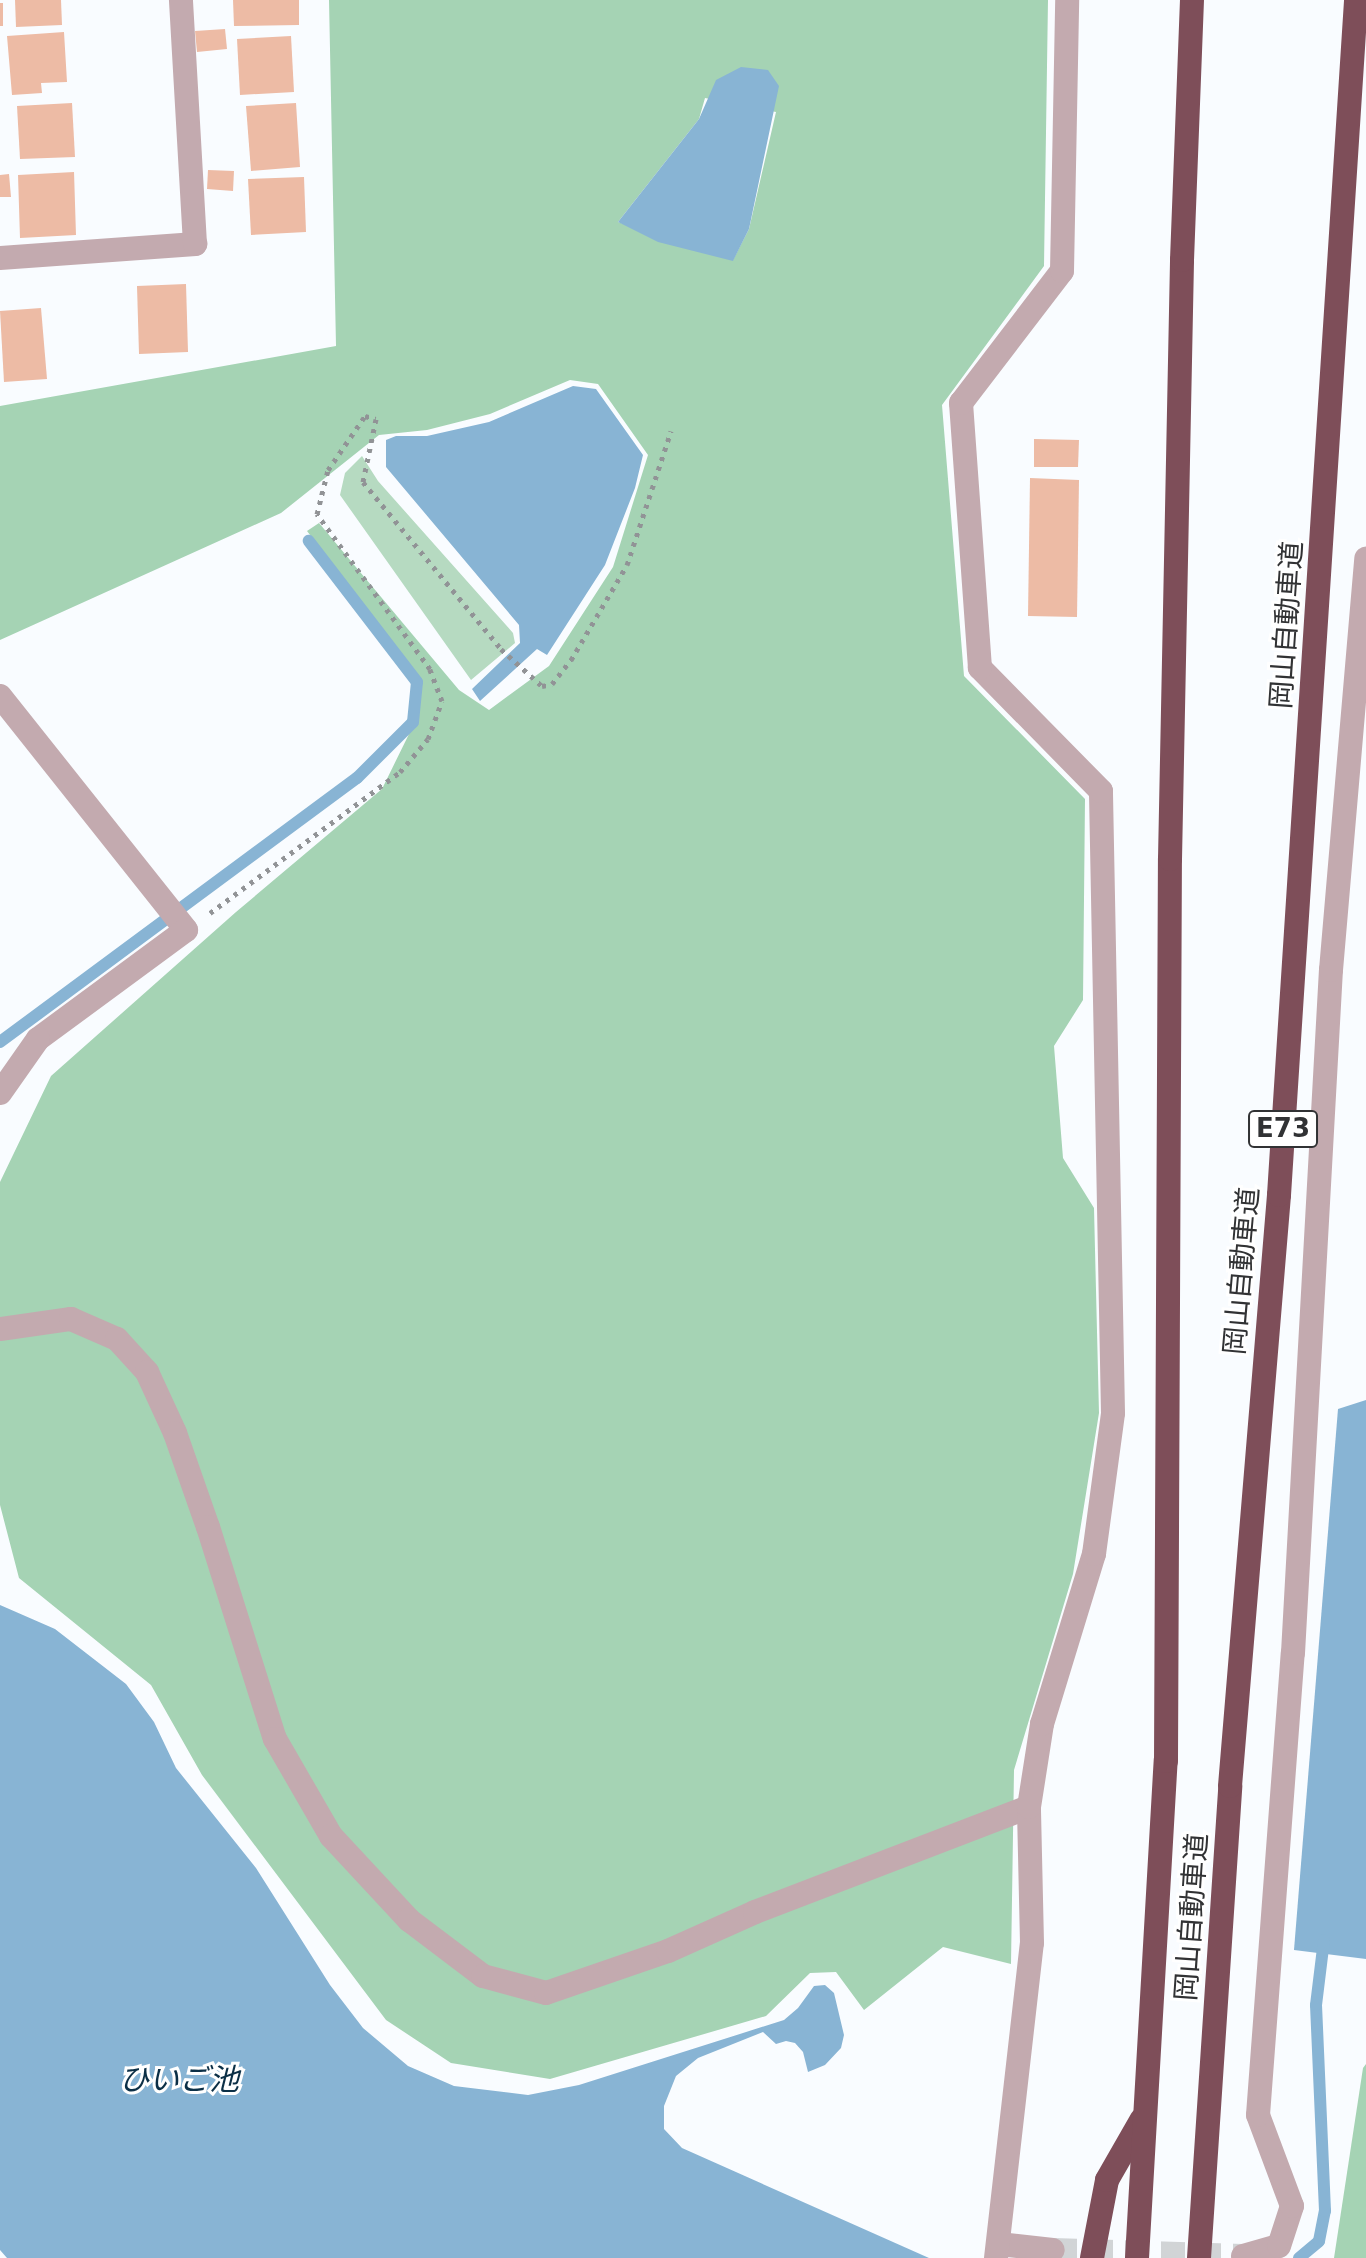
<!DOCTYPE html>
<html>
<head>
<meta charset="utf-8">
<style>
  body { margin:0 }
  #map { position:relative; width:1366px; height:2258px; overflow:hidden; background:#f9fcff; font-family:"DejaVu Sans","Noto Sans JP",sans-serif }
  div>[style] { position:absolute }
  .green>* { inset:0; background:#b6dac1 }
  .forest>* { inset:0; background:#a5d3b4 }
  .water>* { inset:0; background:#88b4d4 }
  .stream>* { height:12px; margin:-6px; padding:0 6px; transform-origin:6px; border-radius:6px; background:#88b4d4 }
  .building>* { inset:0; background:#edbba5 }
  .minor-tunnel>* { height:24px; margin-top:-12px; transform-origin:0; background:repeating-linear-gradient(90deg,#d1d4d6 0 24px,transparent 0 36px) }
  .path>* { height:5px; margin-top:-2.5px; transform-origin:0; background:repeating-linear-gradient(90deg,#919396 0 4px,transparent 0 10px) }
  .minor>* { height:24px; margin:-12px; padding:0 12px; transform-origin:12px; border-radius:12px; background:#c3aaaf }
  .highway>* { height:24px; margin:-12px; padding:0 12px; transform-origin:12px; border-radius:12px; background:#7e4e59 }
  span { translate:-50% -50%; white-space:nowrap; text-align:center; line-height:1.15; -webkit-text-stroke:6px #fff; paint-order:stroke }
  .shield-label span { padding:2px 6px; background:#fff; border:2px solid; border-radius:6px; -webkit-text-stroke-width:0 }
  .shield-label { font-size:26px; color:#313234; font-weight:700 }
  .street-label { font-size:28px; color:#313234 }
  .water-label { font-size:30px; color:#0b2f46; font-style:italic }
</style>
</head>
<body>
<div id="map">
  <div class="green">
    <i style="clip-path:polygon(362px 456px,378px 481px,513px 633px,515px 643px,471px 680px,340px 495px,345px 473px)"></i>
  </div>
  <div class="forest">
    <i style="clip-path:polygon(evenodd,329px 0,1048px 0,1044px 266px,942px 405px,964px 676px,1085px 799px,1083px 1000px,1054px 1046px,1063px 1158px,1094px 1208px,1099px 1413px,1073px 1574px,1014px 1770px,1011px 1964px,943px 1947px,864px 2010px,836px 1972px,810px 1973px,766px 2016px,550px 2079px,451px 2063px,386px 2020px,202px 1775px,151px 1685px,19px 1578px,0 1505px,0 1182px,51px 1076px,236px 912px,382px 789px,410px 732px,418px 725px,421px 682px,307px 531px,319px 523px,459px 690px,489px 710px,549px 666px,613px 567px,648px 455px,598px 384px,570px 380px,490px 414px,427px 430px,379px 435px,281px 513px,0 640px,0 406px,336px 346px,329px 0,705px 98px,776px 112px,749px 229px,733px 260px,618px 222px,699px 119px,705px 98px)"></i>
    <i style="clip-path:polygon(1366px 2064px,1366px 2258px,1334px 2258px,1363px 2068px)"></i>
  </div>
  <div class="water">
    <i style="clip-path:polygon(741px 67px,768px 70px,779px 86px,749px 229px,733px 261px,658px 242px,618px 222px,699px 119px,716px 80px)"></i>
    <i style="clip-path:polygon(573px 386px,596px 389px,643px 455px,635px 488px,605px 565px,547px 655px,537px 649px,480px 701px,472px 689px,520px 643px,519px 625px,386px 467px,386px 440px,396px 436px,427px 436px,489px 422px)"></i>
    <i style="clip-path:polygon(1366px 1400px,1366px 1959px,1294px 1950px,1338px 1409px)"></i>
    <i style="clip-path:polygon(0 1605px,55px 1629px,126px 1684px,154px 1722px,176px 1768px,256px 1868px,330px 1985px,363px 2028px,408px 2066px,454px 2086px,528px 2095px,579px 2085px,784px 2020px,798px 2008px,814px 1986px,825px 1985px,834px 1993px,844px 2035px,841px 2048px,825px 2065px,808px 2072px,803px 2052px,795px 2043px,786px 2041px,776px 2044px,763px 2032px,698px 2058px,676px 2076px,664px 2106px,664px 2129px,682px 2148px,929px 2258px,7px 2258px,0 2250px)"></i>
  </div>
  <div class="stream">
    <i style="left:0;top:1042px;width:444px;rotate:-36.5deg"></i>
    <i style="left:357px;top:778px;width:79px;rotate:-45deg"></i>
    <i style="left:413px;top:722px;width:40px;rotate:-84.3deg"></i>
    <i style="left:417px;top:682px;width:178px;rotate:-127.5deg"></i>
    <i style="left:1299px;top:2258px;width:26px;rotate:-40deg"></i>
    <i style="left:1319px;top:2241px;width:31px;rotate:-79deg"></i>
    <i style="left:1325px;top:2211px;width:206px;rotate:-92.5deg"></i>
    <i style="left:1316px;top:2005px;width:65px;rotate:-83deg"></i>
  </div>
  <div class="building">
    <i style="clip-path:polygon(15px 0,61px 0,62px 25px,16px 27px)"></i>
    <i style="clip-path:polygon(233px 0,299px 0,299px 25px,234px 26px)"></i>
    <i style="clip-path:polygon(0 3px,3px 3px,3px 26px,0 26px)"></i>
    <i style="clip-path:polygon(225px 29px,227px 49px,197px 52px,195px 31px)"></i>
    <i style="clip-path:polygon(64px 32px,67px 82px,41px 83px,42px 93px,12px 95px,7px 36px)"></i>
    <i style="clip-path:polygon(291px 36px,294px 92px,240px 95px,237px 39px)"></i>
    <i style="clip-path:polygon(72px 103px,75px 157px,20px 159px,17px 106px)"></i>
    <i style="clip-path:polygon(296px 103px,300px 167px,251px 171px,246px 106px)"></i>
    <i style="clip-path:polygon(208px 170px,234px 171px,233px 191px,207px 189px)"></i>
    <i style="clip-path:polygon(74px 172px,76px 235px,20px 238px,18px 175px)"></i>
    <i style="clip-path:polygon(9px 174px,11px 197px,0 197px,0 175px)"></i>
    <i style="clip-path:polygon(304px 177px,306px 232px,251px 235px,248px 179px)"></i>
    <i style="clip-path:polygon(186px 284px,188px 352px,139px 354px,137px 286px)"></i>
    <i style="clip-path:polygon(41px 308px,47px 379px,4px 382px,0 311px)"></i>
    <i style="clip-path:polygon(1034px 439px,1079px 440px,1078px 467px,1034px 467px)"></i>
    <i style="clip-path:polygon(1030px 478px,1079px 480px,1077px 617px,1028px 616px)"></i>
  </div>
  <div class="minor-tunnel">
    <i style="left:1053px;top:2250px;width:190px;rotate:1.8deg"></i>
  </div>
  <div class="path">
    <i style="left:210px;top:913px;width:237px;rotate:-36.6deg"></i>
    <i style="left:400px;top:772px;width:43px;rotate:-49.7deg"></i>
    <i style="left:428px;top:739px;width:40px;rotate:-69.8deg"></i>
    <i style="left:442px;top:701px;width:34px;rotate:-111deg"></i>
    <i style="left:430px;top:669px;width:192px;rotate:-126.1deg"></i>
    <i style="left:317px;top:514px;width:45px;rotate:-76deg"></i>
    <i style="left:328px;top:470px;width:65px;rotate:-55.6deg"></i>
    <i style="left:365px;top:416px;width:11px;rotate:15deg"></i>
    <i style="left:376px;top:419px;width:64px;rotate:101.7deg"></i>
    <i style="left:363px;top:482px;width:217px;rotate:50.4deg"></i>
    <i style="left:501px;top:649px;width:55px;rotate:42.1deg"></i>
    <i style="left:542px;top:686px;width:10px;rotate:-11deg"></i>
    <i style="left:552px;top:684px;width:31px;rotate:-52deg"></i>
    <i style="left:571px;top:660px;width:110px;rotate:-59.5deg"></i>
    <i style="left:627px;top:565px;width:141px;rotate:-71.8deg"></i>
  </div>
  <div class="minor">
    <i style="left:0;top:258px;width:196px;rotate:-4.1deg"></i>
    <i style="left:195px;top:244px;width:244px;rotate:-93.3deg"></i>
    <i style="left:0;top:696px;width:299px;rotate:51.5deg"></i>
    <i style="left:186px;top:930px;width:184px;rotate:143.6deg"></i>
    <i style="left:38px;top:1039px;width:66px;rotate:125.1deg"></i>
    <i style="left:0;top:1329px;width:72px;rotate:-8deg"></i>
    <i style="left:71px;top:1319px;width:50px;rotate:23.5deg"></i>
    <i style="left:117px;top:1339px;width:45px;rotate:47.7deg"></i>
    <i style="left:147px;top:1372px;width:67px;rotate:65.3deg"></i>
    <i style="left:175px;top:1433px;width:100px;rotate:70.7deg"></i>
    <i style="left:208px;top:1527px;width:222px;rotate:72.5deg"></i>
    <i style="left:275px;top:1739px;width:112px;rotate:60deg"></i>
    <i style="left:331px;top:1836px;width:115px;rotate:47.1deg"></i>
    <i style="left:409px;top:1920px;width:93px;rotate:37.1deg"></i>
    <i style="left:483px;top:1976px;width:65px;rotate:15.1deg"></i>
    <i style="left:546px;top:1993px;width:129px;rotate:-19deg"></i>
    <i style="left:668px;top:1951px;width:95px;rotate:-24.1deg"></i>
    <i style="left:755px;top:1912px;width:293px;rotate:-21deg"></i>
    <i style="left:999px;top:2244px;width:54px;rotate:6.3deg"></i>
    <i style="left:1243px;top:2256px;width:37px;rotate:-16deg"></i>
    <i style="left:1279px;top:2246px;width:42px;rotate:-72deg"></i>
    <i style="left:1292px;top:2206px;width:97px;rotate:-110.5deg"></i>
    <i style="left:1258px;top:2115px;width:463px;rotate:-85.7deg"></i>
    <i style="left:1293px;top:1653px;width:684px;rotate:-86.82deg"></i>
    <i style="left:1331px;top:970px;width:413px;rotate:-85.1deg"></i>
    <i style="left:996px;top:2258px;width:317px;rotate:-83.5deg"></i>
    <i style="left:1032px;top:1943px;width:136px;rotate:-91.3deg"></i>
    <i style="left:1029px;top:1807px;width:84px;rotate:-81.1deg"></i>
    <i style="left:1042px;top:1724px;width:178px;rotate:-73deg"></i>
    <i style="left:1094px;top:1554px;width:142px;rotate:-82.3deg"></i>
    <i style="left:1113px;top:1413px;width:622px;rotate:-91.11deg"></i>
    <i style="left:1101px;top:791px;width:173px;rotate:-134.5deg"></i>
    <i style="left:980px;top:668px;width:266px;rotate:-94.1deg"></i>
    <i style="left:961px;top:403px;width:166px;rotate:-52.6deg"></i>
    <i style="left:1062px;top:271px;width:271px;rotate:-88.9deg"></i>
  </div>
  <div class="highway">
    <i style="left:1092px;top:2258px;width:79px;rotate:-79.1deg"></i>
    <i style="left:1107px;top:2180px;width:70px;rotate:-60.2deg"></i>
    <i style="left:1137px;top:2258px;width:498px;rotate:-86.7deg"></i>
    <i style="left:1166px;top:1761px;width:902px;rotate:-89.75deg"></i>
    <i style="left:1170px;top:859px;width:599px;rotate:-88.85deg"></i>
    <i style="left:1182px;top:260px;width:260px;rotate:-87.8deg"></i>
    <i style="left:1199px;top:2258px;width:473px;rotate:-86.2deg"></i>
    <i style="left:1230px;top:1786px;width:593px;rotate:-85.26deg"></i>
    <i style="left:1279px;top:1195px;width:1197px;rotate:-86.31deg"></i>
  </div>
  <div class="shield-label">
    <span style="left:1283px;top:1129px">E73</span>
  </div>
  <div class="street-label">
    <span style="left:1287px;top:625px;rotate:-86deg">岡山自動車道</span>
    <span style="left:1242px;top:1271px;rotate:-85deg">岡山自動車道</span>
    <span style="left:1192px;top:1917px;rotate:-86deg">岡山自動車道</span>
  </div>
  <div class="water-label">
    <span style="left:179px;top:2080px">ひいご池</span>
  </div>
</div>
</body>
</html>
